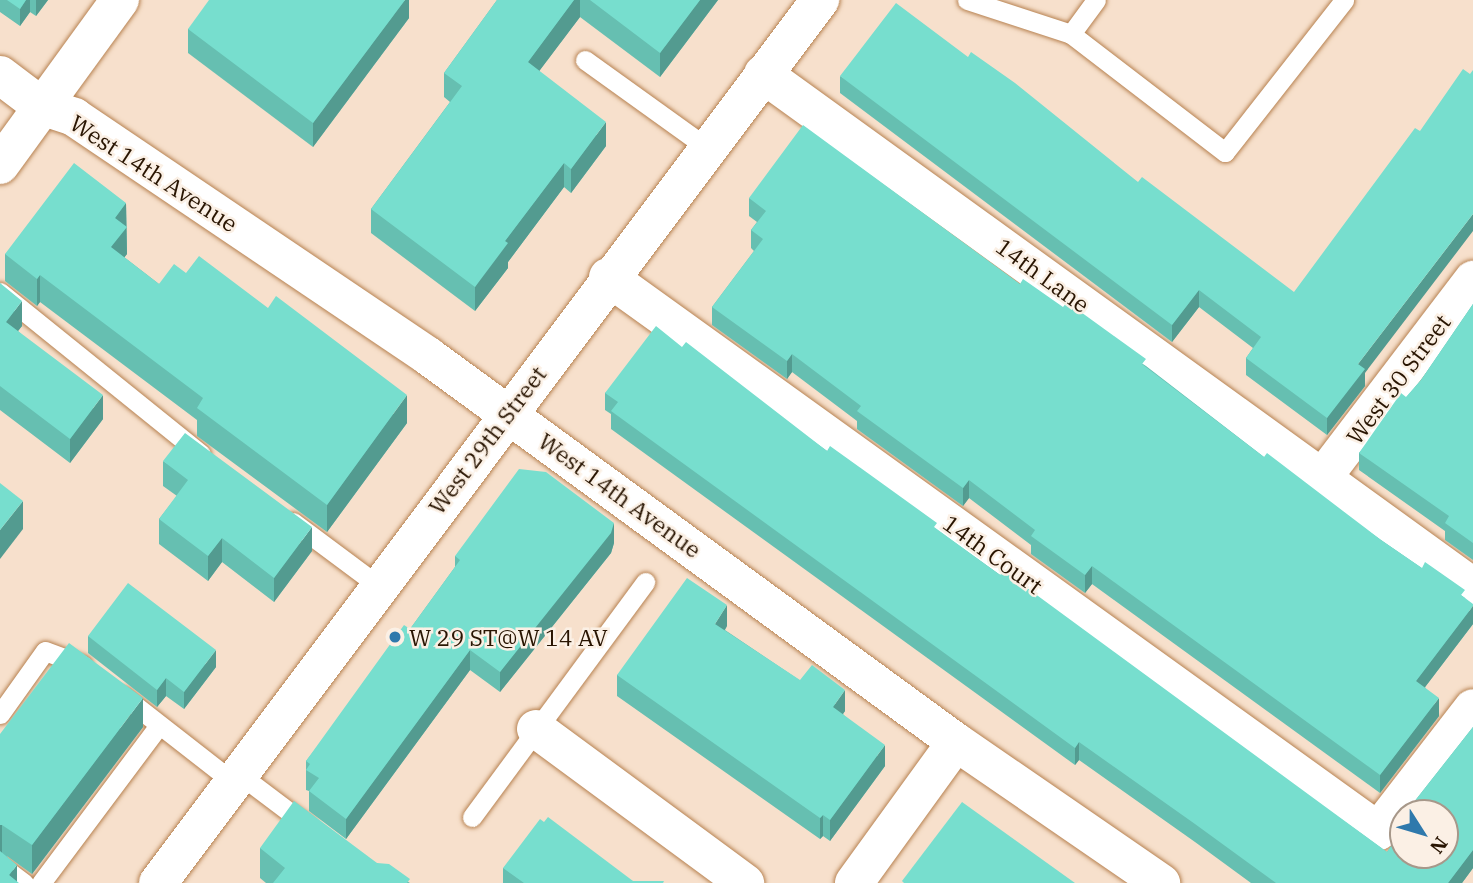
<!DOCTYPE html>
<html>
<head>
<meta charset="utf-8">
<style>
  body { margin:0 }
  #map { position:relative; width:1473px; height:883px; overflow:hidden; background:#f7e0cc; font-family:"IBM Plex Serif",serif }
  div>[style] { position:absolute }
  .roads { filter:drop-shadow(0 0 2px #b78251) drop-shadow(0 0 2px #b78251) }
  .service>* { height:19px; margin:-9.5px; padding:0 9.5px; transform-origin:9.5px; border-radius:9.5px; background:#fff }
  .minor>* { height:38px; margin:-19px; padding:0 19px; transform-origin:19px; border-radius:19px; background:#fff }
  .tertiary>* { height:38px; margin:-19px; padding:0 19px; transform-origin:19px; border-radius:19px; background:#fff }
  .wall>* { inset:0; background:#66bfb1 }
  .shaded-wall>* { inset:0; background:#539b90 }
  .building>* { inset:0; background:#77dece }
  .dots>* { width:19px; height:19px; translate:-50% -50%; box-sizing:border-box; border:4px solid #fbf0e5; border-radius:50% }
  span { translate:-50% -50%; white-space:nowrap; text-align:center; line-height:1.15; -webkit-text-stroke:5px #fbf0e5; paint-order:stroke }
  .street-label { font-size:23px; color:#291502 }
  .poi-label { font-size:23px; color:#291502 }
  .left { translate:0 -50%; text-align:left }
  .north { position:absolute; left:1389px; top:799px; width:70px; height:70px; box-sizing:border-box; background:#fbf0e5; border:2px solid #a7988a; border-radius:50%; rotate:127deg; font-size:19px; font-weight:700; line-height:28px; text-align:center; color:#291502 }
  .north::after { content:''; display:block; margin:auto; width:24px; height:32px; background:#2f79ac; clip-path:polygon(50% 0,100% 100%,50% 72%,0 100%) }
</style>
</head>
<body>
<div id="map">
  <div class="roads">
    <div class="service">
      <i style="left:967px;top:0;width:109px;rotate:18.1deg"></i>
      <i style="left:1071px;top:34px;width:194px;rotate:37.5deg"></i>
      <i style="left:1225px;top:152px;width:193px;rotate:-51.9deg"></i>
      <i style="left:1071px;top:34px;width:42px;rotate:-53.7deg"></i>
      <i style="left:585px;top:60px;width:149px;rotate:35.7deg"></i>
      <i style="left:0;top:292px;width:258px;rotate:38.9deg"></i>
      <i style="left:293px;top:522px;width:107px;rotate:36.7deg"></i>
      <i style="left:123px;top:696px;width:140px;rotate:38deg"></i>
      <i style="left:0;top:714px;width:77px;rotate:-54.5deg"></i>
      <i style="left:45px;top:651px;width:40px;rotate:20.2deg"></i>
      <i style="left:239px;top:774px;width:86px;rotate:37deg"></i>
      <i style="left:472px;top:817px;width:292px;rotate:-53.6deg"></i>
      <i style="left:0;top:865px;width:30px;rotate:37deg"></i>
      <i style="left:41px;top:883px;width:197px;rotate:-53.2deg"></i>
    </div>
    <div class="minor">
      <i style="left:763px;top:74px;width:876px;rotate:35.85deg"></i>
      <i style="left:0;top:75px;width:51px;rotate:37.1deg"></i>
      <i style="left:41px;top:106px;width:35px;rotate:18deg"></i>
      <i style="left:74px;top:117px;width:427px;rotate:34deg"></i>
      <i style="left:428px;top:356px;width:654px;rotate:36.17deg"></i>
      <i style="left:956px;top:742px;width:249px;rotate:34.5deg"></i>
      <i style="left:0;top:165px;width:204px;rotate:-54deg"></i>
      <i style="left:608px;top:277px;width:949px;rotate:35.73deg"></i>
      <i style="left:1378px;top:831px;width:155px;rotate:-52.3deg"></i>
      <i style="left:1323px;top:477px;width:248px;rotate:-52.7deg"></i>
      <i style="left:536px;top:729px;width:260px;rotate:36.4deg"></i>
      <i style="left:854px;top:883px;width:174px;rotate:-54.1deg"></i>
    </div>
    <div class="tertiary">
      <i style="left:158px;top:883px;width:1104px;rotate:-53.14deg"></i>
    </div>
  </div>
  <div class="wall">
    <i style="clip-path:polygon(0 0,48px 0,36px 16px,30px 12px,20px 26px,0 12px)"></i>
    <i style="clip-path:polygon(409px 0,409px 18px,313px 147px,188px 53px,188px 29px)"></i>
    <i style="clip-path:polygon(497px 0,718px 0,660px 77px,580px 17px,539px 71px,606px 146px,571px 193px,564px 187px,508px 262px,508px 268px,475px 311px,371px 233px,371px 209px,450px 102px,444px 97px,444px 73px)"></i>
    <i style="clip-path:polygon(840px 76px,1365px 373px,1365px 386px,1327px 435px,1246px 375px,1246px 358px,1253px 348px,1199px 307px,1172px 342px,840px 93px)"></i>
    <i style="clip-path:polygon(749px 198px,1020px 284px,1146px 366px,1264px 457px,1381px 540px,1465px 598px,1473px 624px,1425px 687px,1439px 716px,1380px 793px,1092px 584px,1085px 593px,1031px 554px,1031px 545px,969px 498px,963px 506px,857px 429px,857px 421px,792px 372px,787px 379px,712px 325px,712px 307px,754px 251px,751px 248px,751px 230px,757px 222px,749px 216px)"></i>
    <i style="clip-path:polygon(126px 203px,127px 254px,124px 257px,159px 284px,186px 273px,407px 423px,327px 532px,197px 436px,197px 420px,40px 302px,37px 306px,5px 281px,5px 254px)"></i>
    <i style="clip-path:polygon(0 283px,22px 326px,18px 331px,103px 419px,70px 463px,0 410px)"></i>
    <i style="clip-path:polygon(1473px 304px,1473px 560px,1445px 540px,1445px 531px,1359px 470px,1359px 453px,1421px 380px)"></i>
    <i style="clip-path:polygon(682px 347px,1387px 852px,1414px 813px,1414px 802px,1473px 727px,1473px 868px,1462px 883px,1251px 883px,1195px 842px,1079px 760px,1075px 765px,611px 429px,611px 414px,605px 410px,605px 393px)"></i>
    <i style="clip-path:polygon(163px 461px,312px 551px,274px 602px,222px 562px,208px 581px,159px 544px,159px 519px,177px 496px,163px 486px)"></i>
    <i style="clip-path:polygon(614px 543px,611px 553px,500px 692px,470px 670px,346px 839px,309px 811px,309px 791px,306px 790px,306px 761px,410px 629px,455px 567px,455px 556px)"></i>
    <i style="clip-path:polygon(727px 626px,725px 630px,845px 711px,843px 714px,885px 766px,830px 841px,823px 836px,820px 839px,617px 696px,617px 675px)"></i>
    <i style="clip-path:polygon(88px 636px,216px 667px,184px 709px,166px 696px,157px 707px,88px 653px)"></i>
    <i style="clip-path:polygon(143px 727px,32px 874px,7px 856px,17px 881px,0 883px,0 734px)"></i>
    <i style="clip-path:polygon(260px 848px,377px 863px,410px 883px,266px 883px,260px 878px)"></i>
    <i style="clip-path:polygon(503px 868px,633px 881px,664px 883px,503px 883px)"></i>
  </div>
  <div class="shaded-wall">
    <i style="clip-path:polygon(26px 0,30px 0,30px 12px,20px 26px,20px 9px)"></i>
    <i style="clip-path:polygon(36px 0,48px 0,36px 16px)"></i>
    <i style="clip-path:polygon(405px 0,409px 0,409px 18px,313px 147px,313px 123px)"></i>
    <i style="clip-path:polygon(574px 0,580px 0,580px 17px,528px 86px,528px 62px)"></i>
    <i style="clip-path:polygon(700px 0,718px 0,660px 77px,660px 53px)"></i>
    <i style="clip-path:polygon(606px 122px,606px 146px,571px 193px,571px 169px)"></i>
    <i style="clip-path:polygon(564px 163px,564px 187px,508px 262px,508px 268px,475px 311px,475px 287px,505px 241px)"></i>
    <i style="clip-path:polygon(126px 203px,127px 254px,111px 275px,111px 247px,115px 218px)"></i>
    <i style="clip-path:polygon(1473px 214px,1473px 231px,1365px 373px,1365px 386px,1327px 435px,1327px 418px,1358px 364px)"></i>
    <i style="clip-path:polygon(40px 275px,40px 302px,37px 306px,37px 279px)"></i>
    <i style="clip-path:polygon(1199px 290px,1199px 307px,1172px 342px,1172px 325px)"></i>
    <i style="clip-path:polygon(22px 301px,22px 326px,6px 346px,6px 322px)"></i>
    <i style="clip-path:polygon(792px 354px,792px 372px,787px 379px,787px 361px)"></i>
    <i style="clip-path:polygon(103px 395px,103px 419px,70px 463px,70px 439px)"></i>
    <i style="clip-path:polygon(407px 395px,407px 423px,327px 532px,327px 505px)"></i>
    <i style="clip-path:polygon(969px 480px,969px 498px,963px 506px,963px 488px)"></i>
    <i style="clip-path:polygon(23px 501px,23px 529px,0 559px,0 530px)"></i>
    <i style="clip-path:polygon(614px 523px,614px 543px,611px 553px,500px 692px,500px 672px)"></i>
    <i style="clip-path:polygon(312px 527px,312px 551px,274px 602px,274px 578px)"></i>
    <i style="clip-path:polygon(222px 538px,222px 562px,208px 581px,208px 556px)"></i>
    <i style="clip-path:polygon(1092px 566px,1092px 584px,1085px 593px,1085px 575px)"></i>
    <i style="clip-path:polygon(727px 605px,727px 626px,715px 645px,715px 624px)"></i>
    <i style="clip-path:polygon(1473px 606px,1473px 624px,1416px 699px,1416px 681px)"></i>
    <i style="clip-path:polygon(216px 650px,216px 667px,184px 709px,184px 692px)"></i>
    <i style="clip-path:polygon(470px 650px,470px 670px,346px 839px,346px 819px)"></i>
    <i style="clip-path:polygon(166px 678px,166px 696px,157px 707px,157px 690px)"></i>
    <i style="clip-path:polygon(845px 690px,845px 711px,833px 728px,833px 707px)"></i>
    <i style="clip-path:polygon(143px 698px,143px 727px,32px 874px,32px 845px)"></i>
    <i style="clip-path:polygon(1439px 698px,1439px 716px,1380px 793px,1380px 775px)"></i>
    <i style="clip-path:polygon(1079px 742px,1079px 760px,1075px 765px,1075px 748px)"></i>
    <i style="clip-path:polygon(885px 745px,885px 766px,830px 841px,830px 820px)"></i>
    <i style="clip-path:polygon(823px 815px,823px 836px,820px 839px,820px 818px)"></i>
    <i style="clip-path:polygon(0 825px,2px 825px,2px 853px,0 854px)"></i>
    <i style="clip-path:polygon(1473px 850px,1473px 868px,1462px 883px,1448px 883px)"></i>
    <i style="clip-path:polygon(17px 865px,17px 883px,9px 875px)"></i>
  </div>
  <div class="building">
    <i style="clip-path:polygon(7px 0,26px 0,20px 9px)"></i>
    <i style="clip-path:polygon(209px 0,405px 0,313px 123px,188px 29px)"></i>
    <i style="clip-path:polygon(497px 0,574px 0,528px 62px,606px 122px,571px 169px,564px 163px,505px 241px,508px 243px,475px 287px,371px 209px,462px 86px,444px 73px)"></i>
    <i style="clip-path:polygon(590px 0,700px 0,660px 53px)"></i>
    <i style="clip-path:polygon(896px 3px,968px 57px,971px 52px,1015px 83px,1138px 182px,1142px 177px,1294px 292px,1415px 128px,1420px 131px,1463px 69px,1470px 74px,1473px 70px,1473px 214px,1358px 364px,1365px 369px,1327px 418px,1246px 358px,1261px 337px,1199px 290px,1172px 325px,840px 76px)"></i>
    <i style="clip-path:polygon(803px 125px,1020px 284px,1023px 279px,1063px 307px,1067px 302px,1146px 359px,1142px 364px,1264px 457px,1267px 453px,1381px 540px,1422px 568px,1425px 562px,1465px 590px,1461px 595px,1473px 604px,1473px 606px,1416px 681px,1439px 698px,1380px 775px,1092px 566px,1085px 575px,1031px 536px,1035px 530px,969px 480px,963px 488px,857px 411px,861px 406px,792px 354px,787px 361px,712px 307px,763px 239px,751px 230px,766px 211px,749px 198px)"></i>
    <i style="clip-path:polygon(74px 163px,126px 203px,115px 218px,127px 227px,111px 247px,159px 284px,174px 264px,186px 273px,199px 256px,268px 308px,276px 296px,407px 395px,327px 505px,197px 408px,203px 398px,40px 275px,37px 279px,5px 254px)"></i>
    <i style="clip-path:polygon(0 283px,22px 301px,6px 322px,103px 395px,70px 439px,0 386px)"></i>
    <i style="clip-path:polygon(1473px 304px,1473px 543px,1445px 523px,1449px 516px,1359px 453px,1401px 393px,1406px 397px,1421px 380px)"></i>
    <i style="clip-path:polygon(656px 326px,682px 347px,686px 342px,827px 451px,830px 446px,937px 523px,934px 527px,1000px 575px,1004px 571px,1387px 852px,1403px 829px,1403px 855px,1445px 855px,1445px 813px,1414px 813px,1420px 806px,1414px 802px,1473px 727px,1473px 850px,1448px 883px,1276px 883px,1195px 824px,1079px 742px,1075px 748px,611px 411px,618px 402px,605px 393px)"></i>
    <i style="clip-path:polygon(185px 433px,312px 527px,274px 578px,222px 538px,208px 556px,159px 519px,188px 480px,163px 461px)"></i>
    <i style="clip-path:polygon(519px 469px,546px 472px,614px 523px,611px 533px,500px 672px,470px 650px,346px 819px,309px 791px,319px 778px,306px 770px,310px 764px,306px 761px,404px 625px,410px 629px,460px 560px,455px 556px)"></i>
    <i style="clip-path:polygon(0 483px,23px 501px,0 530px)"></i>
    <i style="clip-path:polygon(687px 578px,727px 605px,715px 624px,800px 680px,812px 665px,845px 690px,833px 707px,885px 745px,830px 820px,823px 815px,820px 818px,617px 675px)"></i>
    <i style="clip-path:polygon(128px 583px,216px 650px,184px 692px,166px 678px,157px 690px,88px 636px)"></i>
    <i style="clip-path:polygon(69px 643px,143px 698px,32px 845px,2px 825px,0 825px,0 734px)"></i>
    <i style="clip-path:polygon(294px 801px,377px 863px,389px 864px,410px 879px,407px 883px,273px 883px,285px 868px,260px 848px)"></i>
    <i style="clip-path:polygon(962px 802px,1075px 883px,904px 883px,902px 881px)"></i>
    <i style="clip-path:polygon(548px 817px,633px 881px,664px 881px,663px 883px,524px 883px,503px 868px,540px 819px,544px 822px)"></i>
    <i style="clip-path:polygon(0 851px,17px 865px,9px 875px,19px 883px,0 883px)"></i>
  </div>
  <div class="dots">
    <i style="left:395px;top:637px;background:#2f79ac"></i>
  </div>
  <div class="street-label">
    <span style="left:154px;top:173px;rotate:33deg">West 14th Avenue</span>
    <span style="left:1043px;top:275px;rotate:36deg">14th Lane</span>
    <span style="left:1398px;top:379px;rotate:-53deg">West 30 Street</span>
    <span style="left:487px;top:440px;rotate:-53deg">West 29th Street</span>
    <span style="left:620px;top:495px;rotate:36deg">West 14th Avenue</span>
    <span style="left:993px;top:554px;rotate:36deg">14th Court</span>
  </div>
  <div class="poi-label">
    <span class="left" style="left:409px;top:637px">W 29 ST@W 14 AV</span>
  </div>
  <div class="north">N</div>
</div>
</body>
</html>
